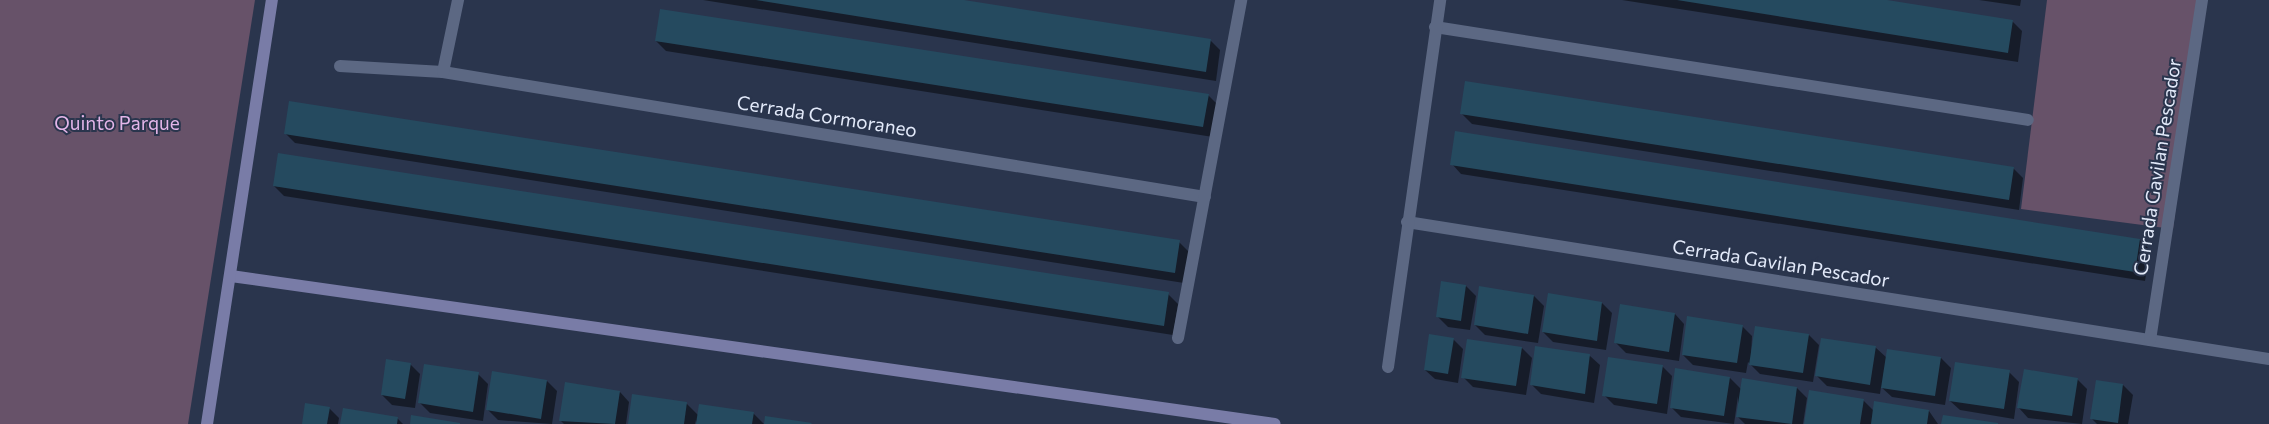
<!DOCTYPE html>
<html>
<head>
<meta charset="utf-8">
<style>
  body { margin:0 }
  #map { position:relative; width:2269px; height:424px; overflow:hidden; background:#2a354d; font-family:Commissioner,sans-serif }
  div>[style] { position:absolute }
  .green>* { inset:0; background:#675269 }
  .shadow>* { inset:0; background:#0007 }
  .building>* { inset:0; background:#254a5f }
  .street>* { height:12px; margin:-6px; padding:0 6px; transform-origin:6px; border-radius:6px; background:#5c6883 }
  .secondary>* { height:12px; margin:-6px; padding:0 6px; transform-origin:6px; border-radius:6px; background:#797ca7 }
  span { translate:-50% -50%; white-space:nowrap; text-align:center; line-height:1.15; -webkit-text-stroke:4px #2a354d; paint-order:stroke }
  .street-label { font-size:19px; color:#e3eafa }
  .park-label { font-size:19px; color:#e4b6e9 }
</style>
</head>
<body>
<div id="map">
  <div class="green">
    <i style="clip-path:polygon(0 0,255px 0,188px 424px,0 424px)"></i>
    <i style="clip-path:polygon(2047px 0,2202px 0,2173px 229px,2021px 209px)"></i>
  </div>
  <div class="shadow">
    <i style="clip-path:polygon(703px 0,957px 0,1210px 40px,1220px 50px,1216px 81px)"></i>
    <i style="clip-path:polygon(1622px 0,1879px 0,2012px 21px,2022px 31px,2018px 62px)"></i>
    <i style="clip-path:polygon(1979px 0,2021px 0,2020px 6px)"></i>
    <i style="clip-path:polygon(656px 41px,1208px 95px,1218px 105px,1213px 137px,666px 51px)"></i>
    <i style="clip-path:polygon(1462px 114px,2013px 168px,2023px 178px,2019px 210px,1472px 124px)"></i>
    <i style="clip-path:polygon(285px 133px,1179px 242px,1189px 252px,1184px 283px,295px 143px)"></i>
    <i style="clip-path:polygon(1452px 164px,2140px 240px,2150px 250px,2145px 281px,1461px 174px)"></i>
    <i style="clip-path:polygon(274px 186px,1168px 294px,1178px 304px,1173px 335px,284px 196px)"></i>
    <i style="clip-path:polygon(1466px 286px,1476px 296px,1470px 330px,1448px 327px,1438px 317px)"></i>
    <i style="clip-path:polygon(1534px 296px,1544px 306px,1538px 343px,1485px 335px,1475px 325px)"></i>
    <i style="clip-path:polygon(1602px 303px,1612px 313px,1606px 350px,1553px 342px,1543px 332px)"></i>
    <i style="clip-path:polygon(1675px 314px,1684px 324px,1679px 361px,1626px 353px,1616px 343px)"></i>
    <i style="clip-path:polygon(1742px 326px,1752px 336px,1751px 356px,1809px 335px,1819px 345px,1813px 382px,1760px 374px,1748px 362px,1746px 373px,1693px 365px,1683px 355px)"></i>
    <i style="clip-path:polygon(1453px 339px,1463px 349px,1458px 383px,1435px 379px,1425px 370px)"></i>
    <i style="clip-path:polygon(1875px 347px,1887px 358px,1941px 358px,1951px 368px,1945px 405px,1892px 397px,1881px 387px,1880px 394px,1827px 386px,1817px 376px)"></i>
    <i style="clip-path:polygon(1522px 348px,1532px 358px,1526px 395px,1473px 387px,1463px 377px)"></i>
    <i style="clip-path:polygon(1590px 356px,1600px 365px,1594px 403px,1541px 394px,1531px 384px)"></i>
    <i style="clip-path:polygon(410px 364px,420px 374px,415px 408px,392px 405px,382px 395px)"></i>
    <i style="clip-path:polygon(1662px 366px,1672px 376px,1667px 414px,1614px 405px,1604px 395px)"></i>
    <i style="clip-path:polygon(1676px 370px,1730px 378px,1742px 390px,1797px 388px,1807px 398px,1803px 424px,1745px 424px,1738px 417px,1738px 396px,1734px 424px,1681px 417px,1671px 407px)"></i>
    <i style="clip-path:polygon(2009px 372px,2019px 382px,2014px 419px,1960px 410px,1950px 401px)"></i>
    <i style="clip-path:polygon(478px 374px,488px 384px,483px 421px,430px 413px,420px 403px)"></i>
    <i style="clip-path:polygon(2077px 379px,2087px 389px,2082px 424px,2028px 418px,2019px 408px)"></i>
    <i style="clip-path:polygon(547px 381px,557px 391px,552px 424px,498px 420px,488px 410px)"></i>
    <i style="clip-path:polygon(2097px 381px,2123px 385px,2133px 395px,2128px 424px,2097px 424px,2091px 418px)"></i>
    <i style="clip-path:polygon(620px 392px,629px 402px,626px 424px,564px 424px,560px 420px)"></i>
    <i style="clip-path:polygon(1863px 400px,1874px 411px,1929px 411px,1938px 424px,1805px 424px)"></i>
    <i style="clip-path:polygon(687px 404px,699px 416px,753px 413px,764px 424px,697px 424px,696px 420px,695px 424px,629px 424px)"></i>
    <i style="clip-path:polygon(329px 408px,339px 418px,338px 424px,303px 424px)"></i>
    <i style="clip-path:polygon(397px 418px,403px 424px,342px 424px)"></i>
  </div>
  <div class="building">
    <i style="clip-path:polygon(756px 0,964px 0,1211px 39px,1206px 72px)"></i>
    <i style="clip-path:polygon(1677px 0,1887px 0,2013px 20px,2008px 53px)"></i>
    <i style="clip-path:polygon(660px 9px,1209px 94px,1203px 127px,655px 41px)"></i>
    <i style="clip-path:polygon(1465px 81px,2014px 167px,2009px 200px,1460px 114px)"></i>
    <i style="clip-path:polygon(289px 101px,1180px 240px,1175px 273px,284px 134px)"></i>
    <i style="clip-path:polygon(1455px 131px,2140px 239px,2135px 272px,1450px 165px)"></i>
    <i style="clip-path:polygon(278px 153px,1169px 292px,1164px 326px,273px 186px)"></i>
    <i style="clip-path:polygon(1441px 281px,1466px 285px,1461px 321px,1436px 317px)"></i>
    <i style="clip-path:polygon(1479px 286px,1534px 295px,1528px 334px,1474px 325px)"></i>
    <i style="clip-path:polygon(1548px 293px,1602px 302px,1597px 341px,1542px 332px)"></i>
    <i style="clip-path:polygon(1620px 304px,1675px 313px,1669px 352px,1614px 343px)"></i>
    <i style="clip-path:polygon(1687px 316px,1743px 325px,1737px 363px,1682px 355px)"></i>
    <i style="clip-path:polygon(1755px 326px,1809px 334px,1803px 373px,1749px 365px)"></i>
    <i style="clip-path:polygon(1429px 334px,1454px 338px,1448px 374px,1424px 370px)"></i>
    <i style="clip-path:polygon(1821px 338px,1876px 346px,1870px 385px,1815px 376px)"></i>
    <i style="clip-path:polygon(1467px 339px,1522px 347px,1516px 386px,1461px 378px)"></i>
    <i style="clip-path:polygon(1535px 346px,1590px 354px,1585px 394px,1530px 385px)"></i>
    <i style="clip-path:polygon(1887px 349px,1941px 357px,1935px 396px,1881px 388px)"></i>
    <i style="clip-path:polygon(1608px 357px,1663px 365px,1657px 404px,1602px 396px)"></i>
    <i style="clip-path:polygon(386px 359px,411px 363px,405px 399px,381px 395px)"></i>
    <i style="clip-path:polygon(1955px 362px,2010px 370px,2004px 409px,1949px 401px)"></i>
    <i style="clip-path:polygon(424px 364px,479px 372px,473px 412px,418px 403px)"></i>
    <i style="clip-path:polygon(1675px 368px,1730px 377px,1724px 416px,1670px 408px)"></i>
    <i style="clip-path:polygon(2024px 369px,2078px 378px,2072px 416px,2017px 408px)"></i>
    <i style="clip-path:polygon(492px 371px,547px 380px,541px 419px,486px 410px)"></i>
    <i style="clip-path:polygon(1742px 378px,1797px 387px,1792px 424px,1736px 417px)"></i>
    <i style="clip-path:polygon(2096px 380px,2123px 384px,2118px 423px,2090px 419px)"></i>
    <i style="clip-path:polygon(565px 382px,620px 391px,615px 424px,559px 421px)"></i>
    <i style="clip-path:polygon(1809px 390px,1864px 399px,1860px 424px,1804px 424px)"></i>
    <i style="clip-path:polygon(632px 394px,687px 402px,684px 424px,628px 424px)"></i>
    <i style="clip-path:polygon(1874px 401px,1929px 410px,1927px 424px,1871px 424px)"></i>
    <i style="clip-path:polygon(305px 403px,330px 407px,327px 424px,302px 424px)"></i>
    <i style="clip-path:polygon(699px 404px,754px 412px,752px 424px,696px 424px)"></i>
    <i style="clip-path:polygon(343px 408px,398px 417px,397px 424px,340px 424px)"></i>
    <i style="clip-path:polygon(411px 415px,460px 423px,460px 424px,410px 424px)"></i>
    <i style="clip-path:polygon(1943px 415px,1998px 423px,1998px 424px,1941px 424px)"></i>
    <i style="clip-path:polygon(765px 416px,812px 423px,811px 424px,764px 424px)"></i>
  </div>
  <div class="street">
    <i style="left:1435px;top:27px;width:600px;rotate:8.91deg"></i>
    <i style="left:340px;top:66px;width:103px;rotate:3.3deg"></i>
    <i style="left:443px;top:72px;width:772px;rotate:9.32deg"></i>
    <i style="left:443px;top:72px;width:74px;rotate:-78.2deg"></i>
    <i style="left:1407px;top:222px;width:873px;rotate:9.03deg"></i>
    <i style="left:1178px;top:338px;width:344px;rotate:-79.4deg"></i>
    <i style="left:2150px;top:340px;width:344px;rotate:-81.3deg"></i>
    <i style="left:1388px;top:367px;width:371px;rotate:-81.9deg"></i>
  </div>
  <div class="secondary">
    <i style="left:231px;top:276px;width:1054px;rotate:8.07deg"></i>
    <i style="left:207px;top:424px;width:429px;rotate:-81.3deg"></i>
  </div>
  <div class="street-label">
    <span style="left:827px;top:116px;rotate:9deg">Cerrada Cormoraneo</span>
    <span style="left:2157px;top:167px;rotate:-81deg">Cerrada Gavilan Pescador</span>
    <span style="left:1781px;top:263px;rotate:9deg">Cerrada Gavilan Pescador</span>
  </div>
  <div class="park-label">
    <span style="left:117px;top:123px">Quinto Parque</span>
  </div>
</div>
</body>
</html>
